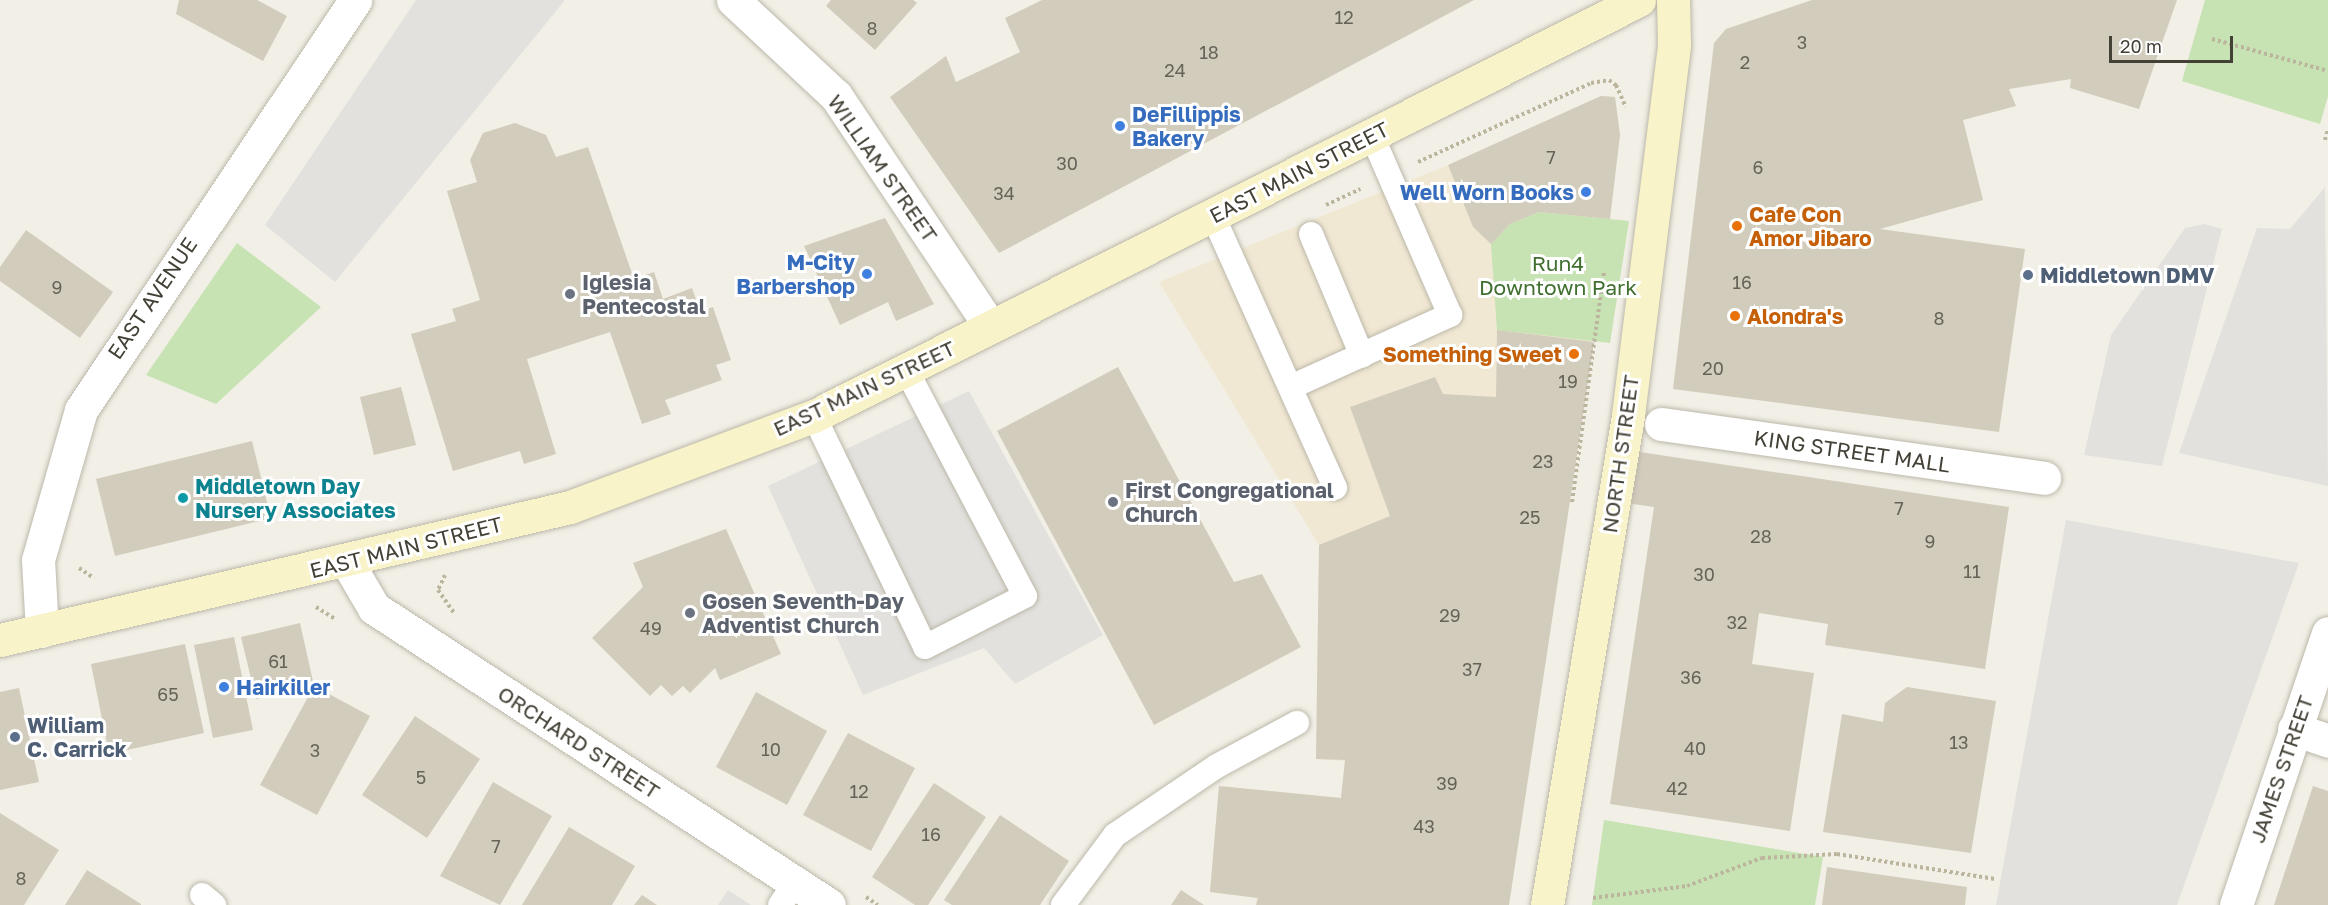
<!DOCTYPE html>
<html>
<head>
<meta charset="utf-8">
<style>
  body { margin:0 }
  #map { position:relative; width:2328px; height:905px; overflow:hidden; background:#f1efe6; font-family:"Golos Text",sans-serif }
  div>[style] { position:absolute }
  .commercial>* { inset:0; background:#f1e8d3 }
  .green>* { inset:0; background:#c7e2b3 }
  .parking>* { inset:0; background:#e3e1de }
  .building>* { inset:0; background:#d2ccbd }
  .path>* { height:4px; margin-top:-2px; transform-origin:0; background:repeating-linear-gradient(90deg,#bcb59d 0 3px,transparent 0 6px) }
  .roads { filter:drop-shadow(0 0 2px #bcb8aa) drop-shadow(0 0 2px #bcb8aa) }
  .service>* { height:24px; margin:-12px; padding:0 12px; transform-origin:12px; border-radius:12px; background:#fff }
  .minor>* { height:33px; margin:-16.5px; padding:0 16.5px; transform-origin:16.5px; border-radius:16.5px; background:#fff }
  .secondary>* { height:33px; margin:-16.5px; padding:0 16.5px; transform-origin:16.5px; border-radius:16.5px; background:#f9f3c9 }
  .dots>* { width:16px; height:16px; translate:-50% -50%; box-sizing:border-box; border:3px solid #fff; border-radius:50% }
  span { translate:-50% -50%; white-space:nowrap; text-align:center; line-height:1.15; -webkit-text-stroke:6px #fff; paint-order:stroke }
  .number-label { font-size:18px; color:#676358 }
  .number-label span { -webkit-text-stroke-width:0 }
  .shop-label { font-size:21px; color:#366cbe; font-weight:700 }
  .left { translate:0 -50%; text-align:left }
  .right { translate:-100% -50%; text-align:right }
  .street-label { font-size:21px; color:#434036 }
  .food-label { font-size:21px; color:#c56008; font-weight:700 }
  .park-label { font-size:21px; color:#406f2f }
  .service-label { font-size:21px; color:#4e5e75; font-weight:700 }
  .worship-label { font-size:21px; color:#5b616d; font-weight:700 }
  .culture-label { font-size:21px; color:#0d838f; font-weight:700 }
  .scale { position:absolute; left:2109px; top:36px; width:124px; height:27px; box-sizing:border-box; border:3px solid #434036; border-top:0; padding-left:8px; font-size:18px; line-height:21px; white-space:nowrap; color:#434036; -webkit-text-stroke:4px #fff; paint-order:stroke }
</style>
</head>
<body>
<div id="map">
  <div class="commercial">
    <i style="clip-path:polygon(1601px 96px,1615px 97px,1620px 135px,1509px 905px,1256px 905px,1257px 898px,1210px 892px,1219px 786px,1341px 798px,1345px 761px,1316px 759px,1319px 545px,1159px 282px,1448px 165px)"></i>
  </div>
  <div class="green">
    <i style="clip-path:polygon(2205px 0,2328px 0,2328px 96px,2320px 124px,2182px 81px)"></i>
    <i style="clip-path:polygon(1539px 212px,1629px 221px,1610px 343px,1497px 330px,1491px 244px,1510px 224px)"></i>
    <i style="clip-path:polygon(237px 243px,321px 307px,216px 404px,146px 375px)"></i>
    <i style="clip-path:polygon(1604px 820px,1823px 857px,1815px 905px,1592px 905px)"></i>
  </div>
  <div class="parking">
    <i style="clip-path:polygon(416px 0,565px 0,335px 282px,265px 225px)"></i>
    <i style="clip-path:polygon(2325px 187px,2328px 486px,2179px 453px,2257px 228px,2290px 229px)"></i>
    <i style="clip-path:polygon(2205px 224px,2222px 229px,2162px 466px,2084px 455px,2111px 335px,2185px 228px)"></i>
    <i style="clip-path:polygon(969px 391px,1103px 635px,1015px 684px,984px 648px,863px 695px,768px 486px)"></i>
    <i style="clip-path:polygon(2066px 520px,2299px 563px,2177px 905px,1996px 905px)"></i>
    <i style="clip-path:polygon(728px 890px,751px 905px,718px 905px)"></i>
  </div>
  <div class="building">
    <i style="clip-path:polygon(179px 0,257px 0,287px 16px,263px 61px,176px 14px)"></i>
    <i style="clip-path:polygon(831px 0,913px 0,917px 3px,875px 50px,826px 6px)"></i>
    <i style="clip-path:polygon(1042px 0,1474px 0,999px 253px,890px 97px,946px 56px,956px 82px,1020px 52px,1005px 18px)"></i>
    <i style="clip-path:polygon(1812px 0,2177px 0,2139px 109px,2070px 88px,2071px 79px,2009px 89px,2016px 106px,1963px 120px,1983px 200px,1880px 229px,2025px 249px,1999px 432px,1673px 389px,1714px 43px,1726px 29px)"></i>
    <i style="clip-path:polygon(1601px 96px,1615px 97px,1620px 135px,1610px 219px,1539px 212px,1510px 224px,1491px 244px,1473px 227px,1448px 165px)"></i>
    <i style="clip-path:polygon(515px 123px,546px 135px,556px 157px,588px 147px,634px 279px,654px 272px,663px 299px,692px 288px,700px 311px,713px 307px,731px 360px,716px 365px,722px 380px,665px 400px,671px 414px,642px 424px,610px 332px,527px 359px,556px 454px,524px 464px,520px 451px,453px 471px,411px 334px,456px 321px,452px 309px,480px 300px,447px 191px,477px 182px,470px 160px,483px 133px)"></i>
    <i style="clip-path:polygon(885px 218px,934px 304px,896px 321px,888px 302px,840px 325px,804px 246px)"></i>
    <i style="clip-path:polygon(26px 230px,113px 292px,80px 338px,0 281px,0 267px)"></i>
    <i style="clip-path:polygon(1497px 330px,1594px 342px,1509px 905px,1256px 905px,1258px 898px,1210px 892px,1219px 786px,1341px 798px,1345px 760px,1316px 759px,1319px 545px,1390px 516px,1350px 407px,1435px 377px,1443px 394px,1496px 397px)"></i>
    <i style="clip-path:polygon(1118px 367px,1234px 582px,1262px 574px,1301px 647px,1154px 725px,997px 431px)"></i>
    <i style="clip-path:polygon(401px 387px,416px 445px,374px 455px,360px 397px)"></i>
    <i style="clip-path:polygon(252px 441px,271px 518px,115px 556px,96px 479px)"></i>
    <i style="clip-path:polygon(1633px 451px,2009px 507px,1985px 669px,1825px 645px,1828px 624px,1759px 613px,1752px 664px,1814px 673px,1790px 831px,1610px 804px,1654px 507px,1626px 503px)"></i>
    <i style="clip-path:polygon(726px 529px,781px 654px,720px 680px,715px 668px,690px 693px,683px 686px,672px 696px,661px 685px,650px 696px,592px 638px,643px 587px,633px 563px)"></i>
    <i style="clip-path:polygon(300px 623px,314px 686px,256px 699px,241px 637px)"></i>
    <i style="clip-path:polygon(234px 637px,253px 730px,213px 738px,194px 645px)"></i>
    <i style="clip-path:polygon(185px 644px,204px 733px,109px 754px,91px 664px)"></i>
    <i style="clip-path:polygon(314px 686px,370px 716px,317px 815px,260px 785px)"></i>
    <i style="clip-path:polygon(1907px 687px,1996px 701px,1971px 853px,1823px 832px,1842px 714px,1883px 722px,1885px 703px)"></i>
    <i style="clip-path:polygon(19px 688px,39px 782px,0 790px,0 692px)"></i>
    <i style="clip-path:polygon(756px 692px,827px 731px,787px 805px,716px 767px)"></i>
    <i style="clip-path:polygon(415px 716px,480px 759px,427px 838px,362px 795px)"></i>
    <i style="clip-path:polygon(848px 733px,915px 768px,871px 851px,803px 815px)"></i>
    <i style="clip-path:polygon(493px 782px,552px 816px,500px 905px,440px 876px)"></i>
    <i style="clip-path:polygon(934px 783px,986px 817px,928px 905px,915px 905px,872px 877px)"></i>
    <i style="clip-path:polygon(2313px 786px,2328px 791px,2328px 905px,2274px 905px)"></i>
    <i style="clip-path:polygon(0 813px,59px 850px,24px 905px,0 905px)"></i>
    <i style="clip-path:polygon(1000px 815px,1069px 861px,1040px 905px,952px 905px,944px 900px)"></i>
    <i style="clip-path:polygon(569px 827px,635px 866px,612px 905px,522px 905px)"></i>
    <i style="clip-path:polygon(1827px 867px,1967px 887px,1965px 905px,1822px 905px)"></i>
    <i style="clip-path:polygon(87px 870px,141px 904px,141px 905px,65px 905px)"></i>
    <i style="clip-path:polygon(1181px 890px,1204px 905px,1171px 905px)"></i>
    <i style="clip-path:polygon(642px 895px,657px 905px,634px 905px)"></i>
  </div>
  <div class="path">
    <i style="left:2212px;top:39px;width:120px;rotate:15.4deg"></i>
    <i style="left:2325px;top:140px;width:11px;rotate:-75deg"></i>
    <i style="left:1418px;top:162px;width:190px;rotate:-24.5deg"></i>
    <i style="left:1591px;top:83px;width:18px;rotate:-9deg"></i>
    <i style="left:1609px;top:80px;width:9px;rotate:36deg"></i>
    <i style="left:1616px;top:85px;width:24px;rotate:66deg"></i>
    <i style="left:1326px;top:205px;width:38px;rotate:-25deg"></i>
    <i style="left:1572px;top:502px;width:232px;rotate:-82.1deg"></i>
    <i style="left:79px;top:568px;width:18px;rotate:34deg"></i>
    <i style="left:445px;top:575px;width:17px;rotate:115deg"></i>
    <i style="left:438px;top:590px;width:29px;rotate:55deg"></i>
    <i style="left:316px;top:607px;width:22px;rotate:32deg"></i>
    <i style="left:866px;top:897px;width:14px;rotate:34deg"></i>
    <i style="left:1593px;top:898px;width:95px;rotate:-7.3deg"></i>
    <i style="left:1687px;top:886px;width:80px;rotate:-20.5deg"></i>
    <i style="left:1762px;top:858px;width:75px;rotate:-3.1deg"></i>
    <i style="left:1837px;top:854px;width:160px;rotate:9deg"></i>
  </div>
  <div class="roads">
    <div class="service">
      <i style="left:1213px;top:216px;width:298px;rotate:65.8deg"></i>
      <i style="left:1311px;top:234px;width:132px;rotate:67.3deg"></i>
      <i style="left:1291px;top:387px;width:175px;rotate:-24.4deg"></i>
      <i style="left:1450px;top:315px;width:195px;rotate:-113.5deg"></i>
      <i style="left:814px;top:416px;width:256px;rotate:64.3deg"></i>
      <i style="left:925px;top:647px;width:112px;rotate:-27deg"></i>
      <i style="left:1025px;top:596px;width:254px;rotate:-117.7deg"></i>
      <i style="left:202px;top:895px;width:16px;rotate:40deg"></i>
      <i style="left:780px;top:905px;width:27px;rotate:-56deg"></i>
      <i style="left:1063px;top:905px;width:87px;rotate:-53.4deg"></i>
      <i style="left:1115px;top:835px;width:123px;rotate:-34.1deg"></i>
      <i style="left:1217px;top:766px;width:91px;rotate:-28.3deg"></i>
    </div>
    <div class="minor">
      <i style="left:733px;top:0;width:141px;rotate:43deg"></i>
      <i style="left:836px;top:96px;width:277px;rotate:56.2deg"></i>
      <i style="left:1661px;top:424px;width:387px;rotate:8deg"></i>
      <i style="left:347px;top:562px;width:53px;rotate:59.6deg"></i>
      <i style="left:374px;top:608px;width:543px;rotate:33.13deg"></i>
      <i style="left:42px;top:631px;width:71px;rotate:-93.2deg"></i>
      <i style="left:38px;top:560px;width:156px;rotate:-74deg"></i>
      <i style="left:81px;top:410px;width:493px;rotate:-56.2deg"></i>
      <i style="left:2294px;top:729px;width:36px;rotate:19deg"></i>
      <i style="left:2236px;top:905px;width:287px;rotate:-71.3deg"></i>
    </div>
    <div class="secondary">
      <i style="left:0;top:640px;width:585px;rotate:-13.13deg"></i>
      <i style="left:570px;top:507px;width:260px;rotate:-20.5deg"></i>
      <i style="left:814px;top:416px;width:924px;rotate:-26.76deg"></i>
      <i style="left:1547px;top:905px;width:497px;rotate:-80.6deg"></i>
      <i style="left:1628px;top:415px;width:374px;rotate:-82.9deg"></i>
      <i style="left:1674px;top:44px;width:44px;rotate:-91.3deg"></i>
    </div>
  </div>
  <div class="dots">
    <i style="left:1120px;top:126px;background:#3f7fe0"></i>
    <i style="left:1586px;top:192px;background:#3f7fe0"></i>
    <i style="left:1737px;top:226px;background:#e8710a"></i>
    <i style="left:867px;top:274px;background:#3f7fe0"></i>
    <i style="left:2028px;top:275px;background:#5c6f8a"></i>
    <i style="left:570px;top:294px;background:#6b7280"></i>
    <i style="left:1735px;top:316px;background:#e8710a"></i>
    <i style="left:1574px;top:354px;background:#e8710a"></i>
    <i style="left:183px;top:498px;background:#0f9aa8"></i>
    <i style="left:1113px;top:502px;background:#6b7280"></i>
    <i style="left:690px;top:613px;background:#6b7280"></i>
    <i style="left:224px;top:687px;background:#3f7fe0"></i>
    <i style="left:15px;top:737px;background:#5c6f8a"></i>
  </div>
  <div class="number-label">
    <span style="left:1344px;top:17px">12</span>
    <span style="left:872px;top:28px">8</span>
    <span style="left:1802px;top:42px">3</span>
    <span style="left:1209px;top:52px">18</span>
    <span style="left:1745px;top:62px">2</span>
    <span style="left:1175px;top:70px">24</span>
    <span style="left:1551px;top:157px">7</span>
    <span style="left:1067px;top:163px">30</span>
    <span style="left:1758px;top:167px">6</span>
    <span style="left:1004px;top:193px">34</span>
    <span style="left:1742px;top:282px">16</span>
    <span style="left:57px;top:287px">9</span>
    <span style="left:1939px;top:318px">8</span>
    <span style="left:1713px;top:368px">20</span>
    <span style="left:1568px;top:381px">19</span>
    <span style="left:1543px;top:461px">23</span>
    <span style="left:1899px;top:508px">7</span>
    <span style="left:1530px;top:517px">25</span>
    <span style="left:1761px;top:536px">28</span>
    <span style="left:1930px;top:541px">9</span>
    <span style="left:1972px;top:571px">11</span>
    <span style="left:1704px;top:574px">30</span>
    <span style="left:1450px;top:615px">29</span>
    <span style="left:1737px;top:622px">32</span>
    <span style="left:651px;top:628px">49</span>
    <span style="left:278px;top:661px">61</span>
    <span style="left:1472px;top:669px">37</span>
    <span style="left:1691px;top:677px">36</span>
    <span style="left:168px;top:694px">65</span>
    <span style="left:1959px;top:742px">13</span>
    <span style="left:1695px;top:748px">40</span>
    <span style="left:771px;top:749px">10</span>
    <span style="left:315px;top:750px">3</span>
    <span style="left:421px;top:777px">5</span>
    <span style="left:1447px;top:783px">39</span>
    <span style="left:1677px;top:788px">42</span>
    <span style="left:859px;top:791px">12</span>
    <span style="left:1424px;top:826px">43</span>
    <span style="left:931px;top:834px">16</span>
    <span style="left:496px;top:846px">7</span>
    <span style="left:21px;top:878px">8</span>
  </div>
  <div class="shop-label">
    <span class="left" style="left:1132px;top:126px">DeFillippis<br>Bakery</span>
    <span class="right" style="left:1574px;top:192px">Well Worn Books</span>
    <span class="right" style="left:855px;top:274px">M-City<br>Barbershop</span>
    <span class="left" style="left:236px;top:687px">Hairkiller</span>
  </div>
  <div class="street-label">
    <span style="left:883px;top:168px;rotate:55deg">WILLIAM STREET</span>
    <span style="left:1299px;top:172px;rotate:-27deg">EAST MAIN STREET</span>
    <span style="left:152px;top:298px;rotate:-56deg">EAST AVENUE</span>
    <span style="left:864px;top:388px;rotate:-25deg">EAST MAIN STREET</span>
    <span style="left:1852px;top:451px;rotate:8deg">KING STREET MALL</span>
    <span style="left:1620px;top:454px;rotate:-82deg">NORTH STREET</span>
    <span style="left:406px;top:547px;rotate:-14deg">EAST MAIN STREET</span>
    <span style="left:579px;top:742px;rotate:33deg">ORCHARD STREET</span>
    <span style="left:2281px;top:769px;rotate:-71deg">JAMES STREET</span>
  </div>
  <div class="food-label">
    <span class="left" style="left:1749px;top:226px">Cafe Con<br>Amor Jibaro</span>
    <span class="left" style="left:1747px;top:316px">Alondra's</span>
    <span class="right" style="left:1562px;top:354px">Something Sweet</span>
  </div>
  <div class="park-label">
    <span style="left:1558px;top:275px">Run4<br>Downtown Park</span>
  </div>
  <div class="service-label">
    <span class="left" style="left:2040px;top:275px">Middletown DMV</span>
    <span class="left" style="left:27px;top:737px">William<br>C. Carrick</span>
  </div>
  <div class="worship-label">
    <span class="left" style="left:582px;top:294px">Iglesia<br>Pentecostal</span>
    <span class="left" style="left:1125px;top:502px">First Congregational<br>Church</span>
    <span class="left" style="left:702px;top:613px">Gosen Seventh-Day<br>Adventist Church</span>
  </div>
  <div class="culture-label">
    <span class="left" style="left:195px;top:498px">Middletown Day<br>Nursery Associates</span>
  </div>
  <div class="scale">20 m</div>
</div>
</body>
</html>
